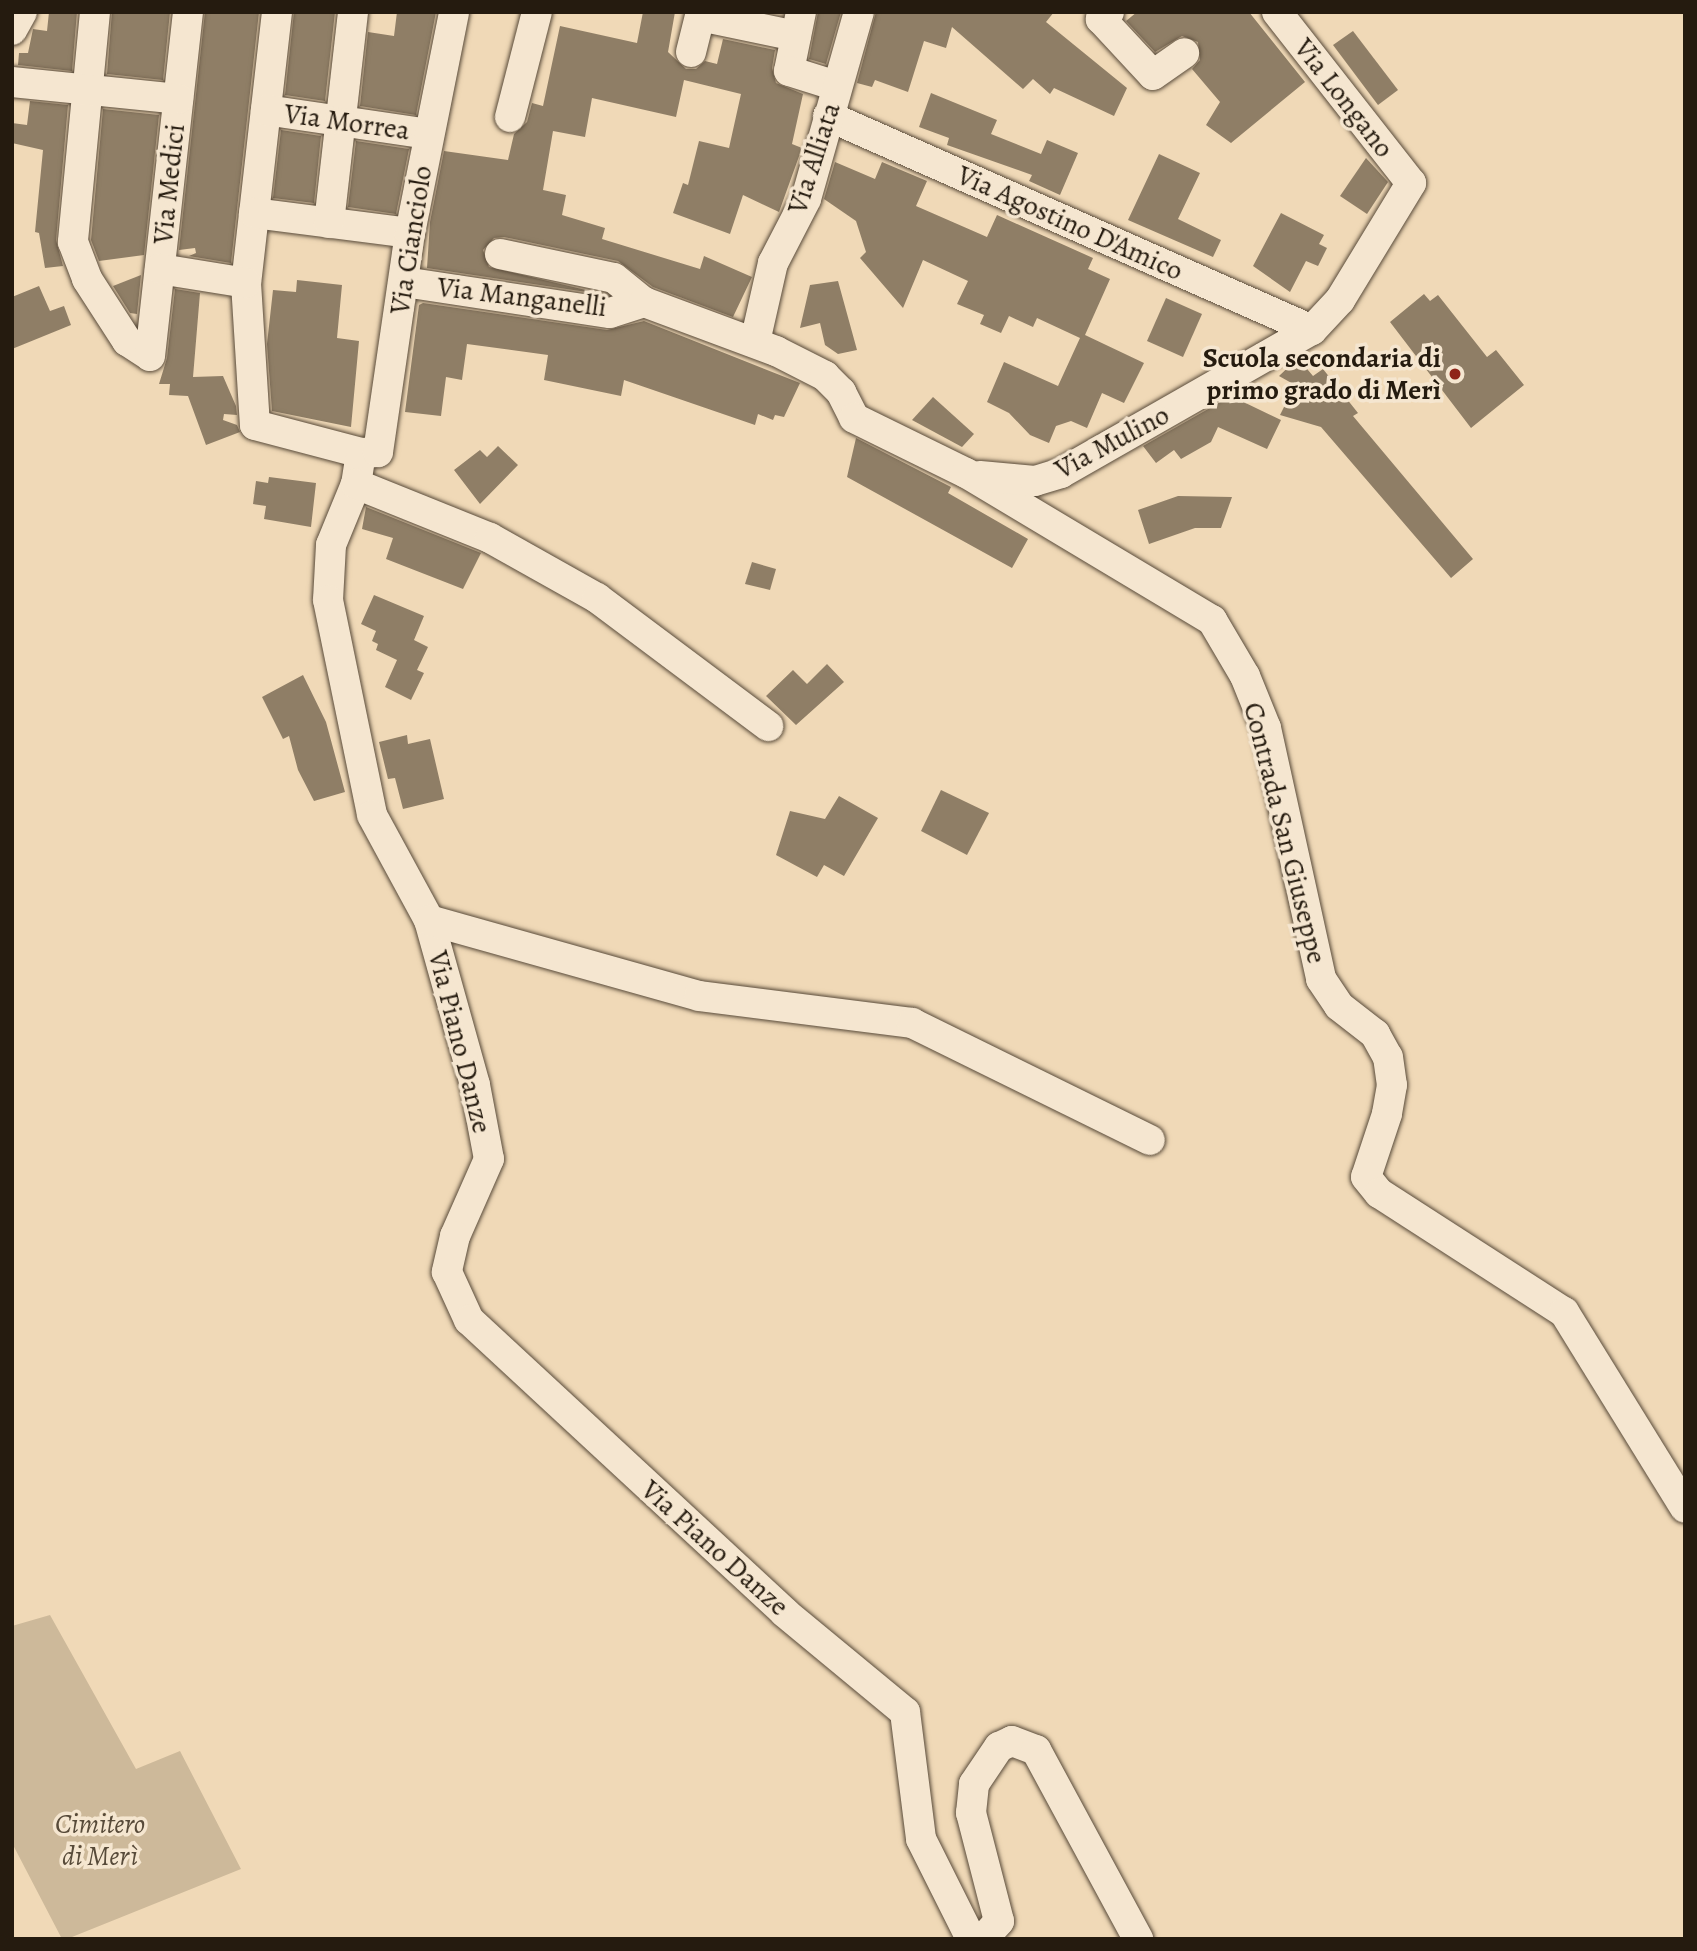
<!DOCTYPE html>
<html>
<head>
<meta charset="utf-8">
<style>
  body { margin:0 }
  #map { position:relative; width:1697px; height:1951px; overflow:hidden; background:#f0d9b7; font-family:Alegreya,serif }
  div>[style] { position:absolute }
  .green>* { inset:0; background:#cdb99a }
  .building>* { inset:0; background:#8f7e66 }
  .roads { filter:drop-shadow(0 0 2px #584a39) drop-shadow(0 0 2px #584a39) }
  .minor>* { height:30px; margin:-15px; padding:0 15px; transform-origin:15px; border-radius:15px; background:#f5e6d0 }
  .dots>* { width:19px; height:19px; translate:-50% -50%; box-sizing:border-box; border:4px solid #f5e6d0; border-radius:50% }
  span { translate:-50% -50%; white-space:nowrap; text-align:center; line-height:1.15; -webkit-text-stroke:7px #f5e6d0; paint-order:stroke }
  .street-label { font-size:28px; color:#251b0f }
  .poi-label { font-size:28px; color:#251b0f; font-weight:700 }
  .right { translate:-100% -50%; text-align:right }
  .park-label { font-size:28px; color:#574a39; font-style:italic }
  .frame { position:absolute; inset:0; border:14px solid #251b0f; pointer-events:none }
</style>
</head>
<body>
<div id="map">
  <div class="green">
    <i style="clip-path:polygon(50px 1615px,136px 1769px,180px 1751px,241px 1869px,67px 1939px,62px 1939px,12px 1843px,12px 1626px)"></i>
  </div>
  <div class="building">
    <i style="clip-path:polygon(49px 12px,77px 12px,72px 71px,18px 65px,19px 53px,28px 53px,33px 29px,47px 31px)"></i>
    <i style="clip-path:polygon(112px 12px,170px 12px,163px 80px,107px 74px)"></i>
    <i style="clip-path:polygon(205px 12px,259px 12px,231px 263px,189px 256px,196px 253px,195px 248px,179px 250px)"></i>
    <i style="clip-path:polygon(294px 12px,335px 12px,325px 101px,285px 95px)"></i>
    <i style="clip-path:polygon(397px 12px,436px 12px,416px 115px,360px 106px,368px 32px,394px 36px)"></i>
    <i style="clip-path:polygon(643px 12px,675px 12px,668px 52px,686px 69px,696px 69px,705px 61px,717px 64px,723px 39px,775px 50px,772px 68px,776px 83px,803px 94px,792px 144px,802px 148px,779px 212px,743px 195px,730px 234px,673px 213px,683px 183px,688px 185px,699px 141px,729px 148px,741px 94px,684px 80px,676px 117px,592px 98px,585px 137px,553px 131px,543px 190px,566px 195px,562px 215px,605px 228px,602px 239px,700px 269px,704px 256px,752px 277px,733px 317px,653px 287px,618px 261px,504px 237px,494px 238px,483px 250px,489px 267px,607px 295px,427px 268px,430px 222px,444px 151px,508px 160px,514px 134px,527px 122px,532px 103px,543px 106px,560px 26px,637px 43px)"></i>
    <i style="clip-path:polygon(818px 12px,841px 12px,826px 64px,809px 59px)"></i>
    <i style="clip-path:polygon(876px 12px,1054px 12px,1046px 22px,1127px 88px,1114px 116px,1054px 88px,1050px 94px,1033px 79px,1023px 89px,952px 27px,946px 48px,924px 41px,908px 92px,875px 80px,872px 87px,857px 83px)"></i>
    <i style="clip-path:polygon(1137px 12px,1249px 12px,1305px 82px,1231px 143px,1206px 125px,1220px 102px,1192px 69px,1200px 60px,1198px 42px,1182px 36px,1155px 52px,1126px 21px)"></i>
    <i style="clip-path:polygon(1353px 31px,1398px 90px,1378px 105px,1333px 45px)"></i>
    <i style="clip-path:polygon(931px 93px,997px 120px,991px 134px,1041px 154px,1047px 140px,1078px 153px,1060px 195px,1029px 181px,1032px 175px,947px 145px,949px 138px,919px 127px)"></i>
    <i style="clip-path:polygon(30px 101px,68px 105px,56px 240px,63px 266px,45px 268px,39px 233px,35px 232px,43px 150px,12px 143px,12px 123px,27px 125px)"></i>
    <i style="clip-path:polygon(103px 109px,159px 115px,144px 255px,99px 261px,91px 240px)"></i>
    <i style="clip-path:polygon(281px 130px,321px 136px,314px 203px,273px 198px)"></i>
    <i style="clip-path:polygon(356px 141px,409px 149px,396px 214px,348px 207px)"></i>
    <i style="clip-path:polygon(1159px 154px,1200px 173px,1178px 219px,1221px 240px,1213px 257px,1128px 220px)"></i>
    <i style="clip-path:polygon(1366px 158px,1388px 182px,1367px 214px,1340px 196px)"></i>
    <i style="clip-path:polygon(835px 162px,875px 179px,882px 162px,927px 181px,916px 206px,987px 237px,997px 215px,1093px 258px,1088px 269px,1110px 279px,1085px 335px,1144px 363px,1124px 403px,1102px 393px,1087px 428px,1071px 421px,1056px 426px,1049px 443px,1030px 435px,1009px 413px,987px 402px,1004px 362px,1058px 386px,1080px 338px,1037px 318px,1033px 327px,1009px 316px,1001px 333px,980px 324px,984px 315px,957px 304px,968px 281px,923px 260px,903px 308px,860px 258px,866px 252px,856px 221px,824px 199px)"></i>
    <i style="clip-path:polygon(1281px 213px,1324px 235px,1319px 244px,1327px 248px,1318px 266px,1306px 261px,1290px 292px,1253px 266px)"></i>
    <i style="clip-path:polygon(141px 275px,137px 314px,130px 313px,113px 286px)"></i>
    <i style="clip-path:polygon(297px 280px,342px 285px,337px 338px,359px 341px,351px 427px,272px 411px,267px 344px,273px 290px,296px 292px)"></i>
    <i style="clip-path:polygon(838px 281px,857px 350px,838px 354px,825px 345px,820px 323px,800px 328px,810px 285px)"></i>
    <i style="clip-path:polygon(39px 286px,50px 311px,64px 306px,71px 325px,12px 349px,12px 297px)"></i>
    <i style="clip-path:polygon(175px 289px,200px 293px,193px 377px,223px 376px,236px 406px,237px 415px,224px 414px,223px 420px,237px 425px,240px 432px,206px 445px,188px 396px,169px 395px,170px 384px,159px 384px,167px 358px)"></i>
    <i style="clip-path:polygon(1424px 294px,1430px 301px,1438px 295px,1487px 357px,1496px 350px,1524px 385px,1471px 428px,1390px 322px)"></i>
    <i style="clip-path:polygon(1166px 298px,1202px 314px,1183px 357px,1147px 341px)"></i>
    <i style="clip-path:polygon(423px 303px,607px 330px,644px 321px,800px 383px,784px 417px,775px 415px,773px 420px,758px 414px,755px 425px,624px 380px,621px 396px,544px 380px,548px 355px,467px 344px,462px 380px,446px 377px,441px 416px,405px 412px,419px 305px)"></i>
    <i style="clip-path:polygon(1298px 358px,1313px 376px,1323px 369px,1358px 413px,1353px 416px,1473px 559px,1451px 578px,1321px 427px,1280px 415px,1295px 385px,1279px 376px)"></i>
    <i style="clip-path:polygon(1231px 396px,1281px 420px,1267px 449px,1218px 427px,1211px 442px,1181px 459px,1174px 450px,1156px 463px,1143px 446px)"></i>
    <i style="clip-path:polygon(933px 397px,974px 434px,962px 447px,912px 420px)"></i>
    <i style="clip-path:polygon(856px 438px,951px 487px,948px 493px,1028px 539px,1012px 568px,847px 477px)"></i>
    <i style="clip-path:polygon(498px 446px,518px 465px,480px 504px,454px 470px,480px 450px,487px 457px)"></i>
    <i style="clip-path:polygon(269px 477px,316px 483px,311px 527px,264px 519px,266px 506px,253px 504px,256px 481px,268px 483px)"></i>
    <i style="clip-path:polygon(1178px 496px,1232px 497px,1221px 528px,1195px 528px,1149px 544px,1138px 510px)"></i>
    <i style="clip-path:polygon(366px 507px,481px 553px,463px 589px,386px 559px,393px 538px,362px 529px)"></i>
    <i style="clip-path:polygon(752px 562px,776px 569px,770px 590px,745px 584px)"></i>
    <i style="clip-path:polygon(374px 595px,424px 616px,414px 640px,428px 647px,417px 670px,424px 673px,411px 700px,385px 687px,397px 660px,376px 650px,378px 644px,372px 641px,376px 631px,361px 624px)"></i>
    <i style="clip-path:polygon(827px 664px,844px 682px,796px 725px,766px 696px,793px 670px,807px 684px)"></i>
    <i style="clip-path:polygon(303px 675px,326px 722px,345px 792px,314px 801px,298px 770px,289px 736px,283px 739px,262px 697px)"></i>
    <i style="clip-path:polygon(407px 735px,408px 744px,430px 739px,444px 799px,403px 809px,395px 778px,388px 779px,379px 742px)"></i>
    <i style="clip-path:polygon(941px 790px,989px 813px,967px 855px,921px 831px)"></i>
    <i style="clip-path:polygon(839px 796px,878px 818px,844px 876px,824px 865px,817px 877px,776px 855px,790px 811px,825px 819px)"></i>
  </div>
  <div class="roads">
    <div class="minor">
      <i style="left:95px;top:12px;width:231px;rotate:95.5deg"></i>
      <i style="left:73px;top:242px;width:40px;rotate:69deg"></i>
      <i style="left:87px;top:279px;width:74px;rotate:57.2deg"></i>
      <i style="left:127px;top:341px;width:27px;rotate:33deg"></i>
      <i style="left:150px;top:356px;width:346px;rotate:-83.7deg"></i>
      <i style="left:277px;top:12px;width:273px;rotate:96.5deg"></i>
      <i style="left:246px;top:283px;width:142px;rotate:86.4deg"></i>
      <i style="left:255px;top:425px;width:110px;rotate:14.8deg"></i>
      <i style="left:361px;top:453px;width:31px;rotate:99deg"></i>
      <i style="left:356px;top:484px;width:66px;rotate:112.3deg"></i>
      <i style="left:331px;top:545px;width:55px;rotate:93.1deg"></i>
      <i style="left:328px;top:600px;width:219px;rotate:78.4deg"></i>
      <i style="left:372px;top:815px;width:119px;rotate:61.5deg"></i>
      <i style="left:429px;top:920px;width:171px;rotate:74.4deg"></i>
      <i style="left:475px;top:1085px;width:75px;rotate:79.3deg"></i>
      <i style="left:489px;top:1159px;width:84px;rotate:113.8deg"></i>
      <i style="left:455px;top:1236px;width:37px;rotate:103deg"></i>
      <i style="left:447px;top:1272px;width:53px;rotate:65.4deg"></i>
      <i style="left:469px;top:1320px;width:430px;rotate:42.8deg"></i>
      <i style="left:784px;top:1612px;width:157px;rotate:39.6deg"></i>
      <i style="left:905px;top:1712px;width:128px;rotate:82.8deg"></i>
      <i style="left:921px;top:1839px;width:112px;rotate:63.4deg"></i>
      <i style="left:801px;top:12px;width:60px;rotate:101.5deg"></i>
      <i style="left:789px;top:71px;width:50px;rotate:17.4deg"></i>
      <i style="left:1109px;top:12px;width:11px;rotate:139deg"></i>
      <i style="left:1101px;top:19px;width:76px;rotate:47.1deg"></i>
      <i style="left:1153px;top:75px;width:38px;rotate:-35deg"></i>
      <i style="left:12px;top:30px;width:21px;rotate:-61deg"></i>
      <i style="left:691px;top:52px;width:37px;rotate:-76deg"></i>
      <i style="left:700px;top:16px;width:98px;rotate:11.8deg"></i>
      <i style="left:12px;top:82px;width:167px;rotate:5.8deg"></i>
      <i style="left:266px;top:110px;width:164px;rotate:8.4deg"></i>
      <i style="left:828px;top:116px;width:529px;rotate:23.85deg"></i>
      <i style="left:510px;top:117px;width:108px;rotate:-75.6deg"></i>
      <i style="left:254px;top:213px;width:157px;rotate:7.3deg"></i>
      <i style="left:329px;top:223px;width:212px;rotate:-83.5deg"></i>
      <i style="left:500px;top:254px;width:116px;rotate:11.9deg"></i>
      <i style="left:614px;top:278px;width:38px;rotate:39deg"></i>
      <i style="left:160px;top:269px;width:87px;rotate:9.2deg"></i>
      <i style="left:404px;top:282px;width:208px;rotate:8.6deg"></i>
      <i style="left:610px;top:313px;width:36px;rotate:-18deg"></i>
      <i style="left:644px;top:302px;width:141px;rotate:20.4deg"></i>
      <i style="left:776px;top:351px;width:55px;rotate:27deg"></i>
      <i style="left:825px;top:376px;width:23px;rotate:45deg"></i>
      <i style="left:841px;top:392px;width:29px;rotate:63deg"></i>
      <i style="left:854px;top:418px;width:125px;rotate:26.2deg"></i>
      <i style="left:966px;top:473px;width:287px;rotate:30.9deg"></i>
      <i style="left:1212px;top:620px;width:65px;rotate:59.5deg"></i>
      <i style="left:1245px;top:676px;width:56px;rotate:68deg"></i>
      <i style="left:1266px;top:728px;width:257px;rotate:77.6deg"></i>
      <i style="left:1321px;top:979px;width:32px;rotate:56deg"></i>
      <i style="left:1339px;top:1006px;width:46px;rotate:37.9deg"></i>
      <i style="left:1375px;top:1034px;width:26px;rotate:61deg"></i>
      <i style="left:1388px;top:1057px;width:28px;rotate:82deg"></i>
      <i style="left:1392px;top:1085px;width:29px;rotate:100deg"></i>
      <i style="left:1387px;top:1114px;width:66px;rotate:108.4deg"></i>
      <i style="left:1366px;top:1177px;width:21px;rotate:51deg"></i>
      <i style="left:1379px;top:1193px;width:220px;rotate:32.8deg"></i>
      <i style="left:1564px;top:1312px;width:230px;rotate:58.3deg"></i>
      <i style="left:755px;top:342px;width:81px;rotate:-77.2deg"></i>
      <i style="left:773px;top:263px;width:72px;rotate:-62.7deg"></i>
      <i style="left:806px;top:199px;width:194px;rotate:-74.2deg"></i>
      <i style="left:361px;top:453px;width:17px;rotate:-3deg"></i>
      <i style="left:378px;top:452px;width:221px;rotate:-81.7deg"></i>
      <i style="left:410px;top:233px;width:225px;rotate:-78.7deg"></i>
      <i style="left:980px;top:476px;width:55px;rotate:5.2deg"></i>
      <i style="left:1035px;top:481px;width:27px;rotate:-17deg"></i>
      <i style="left:1061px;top:473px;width:289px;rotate:-29.7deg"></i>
      <i style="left:1312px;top:330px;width:41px;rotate:-47deg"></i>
      <i style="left:1340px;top:300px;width:137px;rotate:-58.7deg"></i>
      <i style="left:1411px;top:183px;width:217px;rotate:-128.1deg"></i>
      <i style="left:356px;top:484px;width:144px;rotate:21.9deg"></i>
      <i style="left:490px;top:538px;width:123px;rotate:29.3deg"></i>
      <i style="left:597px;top:598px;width:214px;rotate:36.8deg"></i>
      <i style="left:429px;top:920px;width:280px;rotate:15.7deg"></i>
      <i style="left:699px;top:996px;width:215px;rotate:7.2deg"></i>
      <i style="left:912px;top:1023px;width:265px;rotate:26.2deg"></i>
      <i style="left:983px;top:1939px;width:24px;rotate:-48deg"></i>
      <i style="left:999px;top:1921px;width:112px;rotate:-104.5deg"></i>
      <i style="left:971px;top:1813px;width:29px;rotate:-84deg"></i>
      <i style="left:974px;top:1784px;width:45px;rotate:-56deg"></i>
      <i style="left:999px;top:1747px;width:14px;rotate:-25deg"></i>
      <i style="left:1012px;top:1741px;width:26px;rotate:21deg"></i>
      <i style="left:1036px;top:1750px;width:215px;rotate:61.6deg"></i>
    </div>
  </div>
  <div class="dots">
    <i style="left:1455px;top:374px;background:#8f2418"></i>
  </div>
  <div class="street-label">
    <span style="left:1344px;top:98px;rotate:52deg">Via Longano</span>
    <span style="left:347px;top:122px;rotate:8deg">Via Morrea</span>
    <span style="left:814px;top:158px;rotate:-72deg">Via Alliata</span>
    <span style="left:169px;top:184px;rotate:-84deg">Via Medici</span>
    <span style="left:1070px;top:223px;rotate:24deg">Via Agostino D'Amico</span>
    <span style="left:411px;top:240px;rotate:-81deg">Via Cianciolo</span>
    <span style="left:522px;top:297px;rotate:7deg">Via Manganelli</span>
    <span style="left:1112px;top:442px;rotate:-28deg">Via Mulino</span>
    <span style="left:1285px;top:833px;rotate:76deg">Contrada San Giuseppe</span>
    <span style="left:460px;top:1042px;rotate:76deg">Via Piano Danze</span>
    <span style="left:715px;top:1548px;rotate:42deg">Via Piano Danze</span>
  </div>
  <div class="poi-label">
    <span class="right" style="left:1441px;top:374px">Scuola secondaria di<br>primo grado di Merì</span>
  </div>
  <div class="park-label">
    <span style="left:100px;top:1840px">Cimitero<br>di Merì</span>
  </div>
  <div class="frame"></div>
</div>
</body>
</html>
